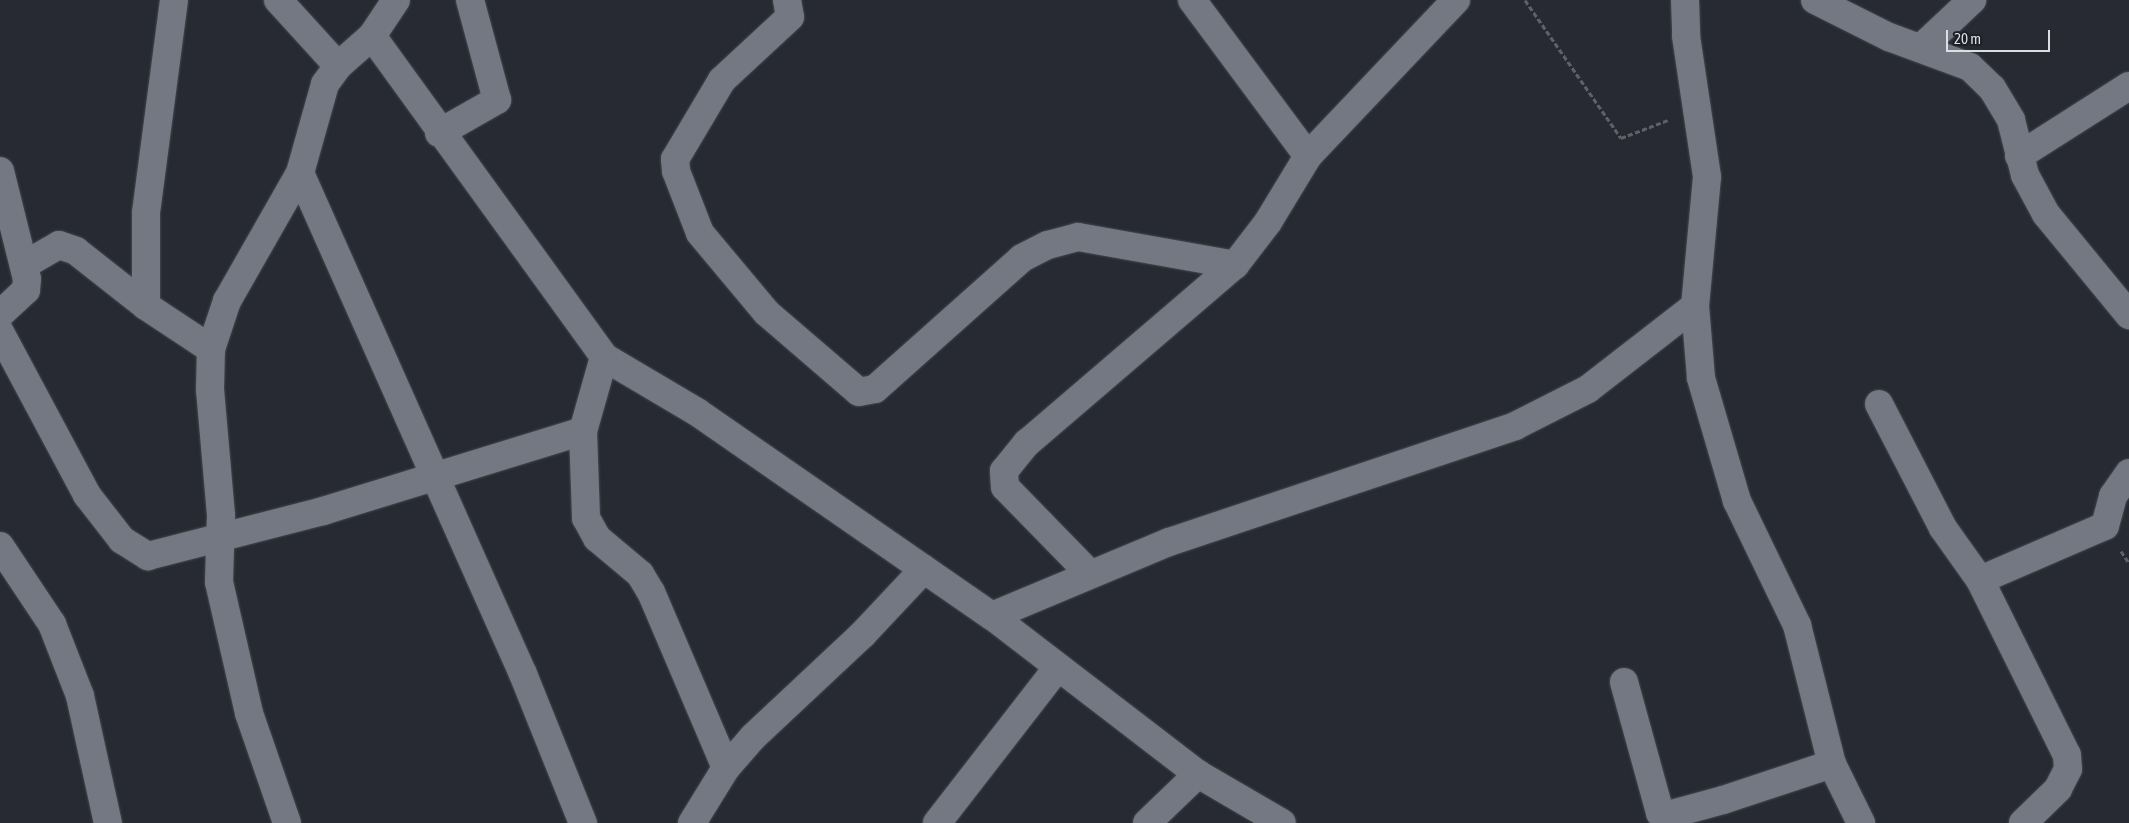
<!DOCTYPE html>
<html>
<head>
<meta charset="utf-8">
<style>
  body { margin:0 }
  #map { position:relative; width:2129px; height:823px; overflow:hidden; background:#272a32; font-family:"Asap Condensed",sans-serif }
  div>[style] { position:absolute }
  .path>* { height:3px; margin-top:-1.5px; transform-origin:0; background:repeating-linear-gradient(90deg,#5e6168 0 5px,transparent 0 7.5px) }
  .roads { filter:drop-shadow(0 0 1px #45484e) drop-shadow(0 0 1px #45484e) }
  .minor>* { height:28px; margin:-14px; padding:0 14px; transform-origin:14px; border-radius:14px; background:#747882 }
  span { translate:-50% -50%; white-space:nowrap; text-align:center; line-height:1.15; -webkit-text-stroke:4.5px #1d2028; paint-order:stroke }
  .scale { position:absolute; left:1946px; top:30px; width:104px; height:22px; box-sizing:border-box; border:2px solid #dbdee3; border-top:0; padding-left:6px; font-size:15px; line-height:18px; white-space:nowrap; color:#dbdee3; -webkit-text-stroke:4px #1d2028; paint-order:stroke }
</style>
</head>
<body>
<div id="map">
  <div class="path">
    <i style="left:1525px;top:0;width:168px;rotate:55.2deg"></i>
    <i style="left:1621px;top:138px;width:50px;rotate:-21deg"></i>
    <i style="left:2121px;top:551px;width:14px;rotate:56deg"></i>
  </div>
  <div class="roads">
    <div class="minor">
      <i style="left:174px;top:0;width:215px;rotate:97.5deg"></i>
      <i style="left:146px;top:213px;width:93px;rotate:90deg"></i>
      <i style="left:146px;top:306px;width:78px;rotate:33.5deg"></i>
      <i style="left:278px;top:0;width:89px;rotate:47.7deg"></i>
      <i style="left:787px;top:0;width:17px;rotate:80deg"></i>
      <i style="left:790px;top:17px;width:93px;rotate:137.2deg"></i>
      <i style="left:722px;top:80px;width:92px;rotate:120.7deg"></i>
      <i style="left:675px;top:159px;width:12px;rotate:85deg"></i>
      <i style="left:676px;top:171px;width:66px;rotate:68.8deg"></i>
      <i style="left:700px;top:233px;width:104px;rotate:50.1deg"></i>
      <i style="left:767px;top:313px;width:121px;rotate:40.7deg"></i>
      <i style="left:859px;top:392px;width:16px;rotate:-11deg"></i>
      <i style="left:875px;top:389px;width:197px;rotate:-41.7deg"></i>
      <i style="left:1022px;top:258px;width:29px;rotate:-27deg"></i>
      <i style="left:1048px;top:245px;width:31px;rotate:-15deg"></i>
      <i style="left:1078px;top:237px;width:159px;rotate:10.1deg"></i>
      <i style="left:1192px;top:0;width:194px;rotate:53.4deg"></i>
      <i style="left:1685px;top:0;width:36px;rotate:88deg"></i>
      <i style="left:1686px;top:36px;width:143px;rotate:81.5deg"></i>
      <i style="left:1707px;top:177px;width:130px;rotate:95.3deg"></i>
      <i style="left:1695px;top:306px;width:72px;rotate:85.2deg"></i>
      <i style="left:1701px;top:378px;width:128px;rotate:73.7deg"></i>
      <i style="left:1737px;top:501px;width:138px;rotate:64.2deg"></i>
      <i style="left:1797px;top:625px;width:143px;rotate:75.9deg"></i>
      <i style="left:1832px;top:764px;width:66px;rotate:63.8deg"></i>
      <i style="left:1815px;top:0;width:83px;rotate:26.6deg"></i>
      <i style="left:1889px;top:37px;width:86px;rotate:20.3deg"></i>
      <i style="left:1970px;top:67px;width:30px;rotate:44deg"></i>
      <i style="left:1992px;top:88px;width:37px;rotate:59deg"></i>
      <i style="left:2011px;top:120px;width:57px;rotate:75.7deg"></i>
      <i style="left:2025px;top:175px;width:44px;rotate:61.7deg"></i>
      <i style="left:2046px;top:214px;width:131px;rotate:50.6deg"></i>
      <i style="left:372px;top:36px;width:396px;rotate:54.1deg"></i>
      <i style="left:604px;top:357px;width:108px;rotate:30.6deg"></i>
      <i style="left:697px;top:412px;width:359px;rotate:34.7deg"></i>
      <i style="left:992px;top:616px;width:260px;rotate:37.5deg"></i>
      <i style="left:1198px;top:774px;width:97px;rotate:30.3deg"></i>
      <i style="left:1922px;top:47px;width:69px;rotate:-43.2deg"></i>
      <i style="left:439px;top:133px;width:67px;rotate:-29.6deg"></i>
      <i style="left:497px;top:100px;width:104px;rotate:-105.1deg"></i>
      <i style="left:2019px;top:156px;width:130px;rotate:-32.5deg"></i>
      <i style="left:0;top:171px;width:111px;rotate:76deg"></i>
      <i style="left:27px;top:279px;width:11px;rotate:95deg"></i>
      <i style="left:26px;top:290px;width:35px;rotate:137deg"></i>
      <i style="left:300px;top:173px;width:548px;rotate:66.01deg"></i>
      <i style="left:523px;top:674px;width:161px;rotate:68.1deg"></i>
      <i style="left:26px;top:264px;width:38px;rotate:-30deg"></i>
      <i style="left:59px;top:245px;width:18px;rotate:19deg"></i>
      <i style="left:76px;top:251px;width:89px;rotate:38.2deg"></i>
      <i style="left:0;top:332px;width:185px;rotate:61.9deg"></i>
      <i style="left:87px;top:495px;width:57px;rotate:52.1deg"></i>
      <i style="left:122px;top:540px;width:31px;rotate:32deg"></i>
      <i style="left:148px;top:556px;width:181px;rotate:-14.4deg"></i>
      <i style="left:323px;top:511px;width:272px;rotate:-17.1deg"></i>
      <i style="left:604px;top:357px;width:77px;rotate:105.8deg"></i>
      <i style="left:583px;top:431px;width:87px;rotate:88deg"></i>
      <i style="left:586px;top:518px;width:23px;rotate:61deg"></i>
      <i style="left:597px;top:538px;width:56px;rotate:39.9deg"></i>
      <i style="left:640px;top:574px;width:21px;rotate:59deg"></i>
      <i style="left:651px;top:592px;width:191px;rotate:66.9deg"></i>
      <i style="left:1879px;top:404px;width:140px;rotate:62.7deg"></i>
      <i style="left:1943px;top:528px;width:64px;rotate:54.6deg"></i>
      <i style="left:1980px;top:580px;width:195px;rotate:63.6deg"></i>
      <i style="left:2067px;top:755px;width:14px;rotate:86deg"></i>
      <i style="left:2068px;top:769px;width:22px;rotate:117deg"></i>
      <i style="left:2058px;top:789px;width:49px;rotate:135.8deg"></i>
      <i style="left:0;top:546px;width:94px;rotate:56.3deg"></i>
      <i style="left:52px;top:624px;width:77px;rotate:68.7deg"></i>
      <i style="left:80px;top:696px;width:130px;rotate:77.6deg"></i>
      <i style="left:1089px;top:573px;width:120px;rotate:-134.3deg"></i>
      <i style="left:1005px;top:487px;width:16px;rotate:-94deg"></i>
      <i style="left:1004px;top:471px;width:36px;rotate:-51deg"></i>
      <i style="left:1027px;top:443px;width:274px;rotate:-40.6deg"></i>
      <i style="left:1235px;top:265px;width:54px;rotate:-52.5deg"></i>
      <i style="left:1268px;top:222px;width:77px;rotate:-58.8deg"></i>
      <i style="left:1308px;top:156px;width:215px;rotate:-46.5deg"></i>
      <i style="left:1980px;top:580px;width:136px;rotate:-23.4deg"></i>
      <i style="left:2105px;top:526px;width:31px;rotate:-75deg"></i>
      <i style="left:2113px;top:496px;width:28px;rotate:-55deg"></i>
      <i style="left:992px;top:616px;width:192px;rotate:-22.7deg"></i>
      <i style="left:1169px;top:542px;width:365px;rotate:-18.5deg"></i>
      <i style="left:1515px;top:426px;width:82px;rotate:-26.9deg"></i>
      <i style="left:1588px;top:389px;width:135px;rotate:-37.8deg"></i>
      <i style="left:1624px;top:682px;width:136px;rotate:74.6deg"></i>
      <i style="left:1660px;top:813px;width:8px;rotate:14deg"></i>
      <i style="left:1668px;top:815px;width:57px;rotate:-15.3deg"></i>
      <i style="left:1723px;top:800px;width:115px;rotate:-18.3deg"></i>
      <i style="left:287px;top:823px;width:116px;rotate:-109.1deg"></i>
      <i style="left:249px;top:713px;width:134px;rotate:-102.9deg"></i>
      <i style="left:219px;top:582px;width:67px;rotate:-88.3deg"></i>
      <i style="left:221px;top:515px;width:126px;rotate:-95deg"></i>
      <i style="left:210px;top:389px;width:40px;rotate:-88.6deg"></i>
      <i style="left:211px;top:349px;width:51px;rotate:-71.6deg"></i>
      <i style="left:227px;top:301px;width:147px;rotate:-60.3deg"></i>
      <i style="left:300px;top:173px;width:92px;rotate:-74.3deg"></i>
      <i style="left:325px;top:84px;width:22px;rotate:-54deg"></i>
      <i style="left:338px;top:66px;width:45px;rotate:-41.4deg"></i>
      <i style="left:372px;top:36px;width:43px;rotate:-56.3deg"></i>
      <i style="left:692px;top:823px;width:65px;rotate:-58.3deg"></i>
      <i style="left:726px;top:768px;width:41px;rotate:-48.9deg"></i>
      <i style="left:753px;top:737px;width:151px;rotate:-43.1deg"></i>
      <i style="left:863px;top:634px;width:89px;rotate:-46.8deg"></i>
      <i style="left:937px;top:823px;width:197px;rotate:-52.2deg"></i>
      <i style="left:1147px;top:823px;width:71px;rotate:-43.9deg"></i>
    </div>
  </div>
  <div class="scale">20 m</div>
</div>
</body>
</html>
